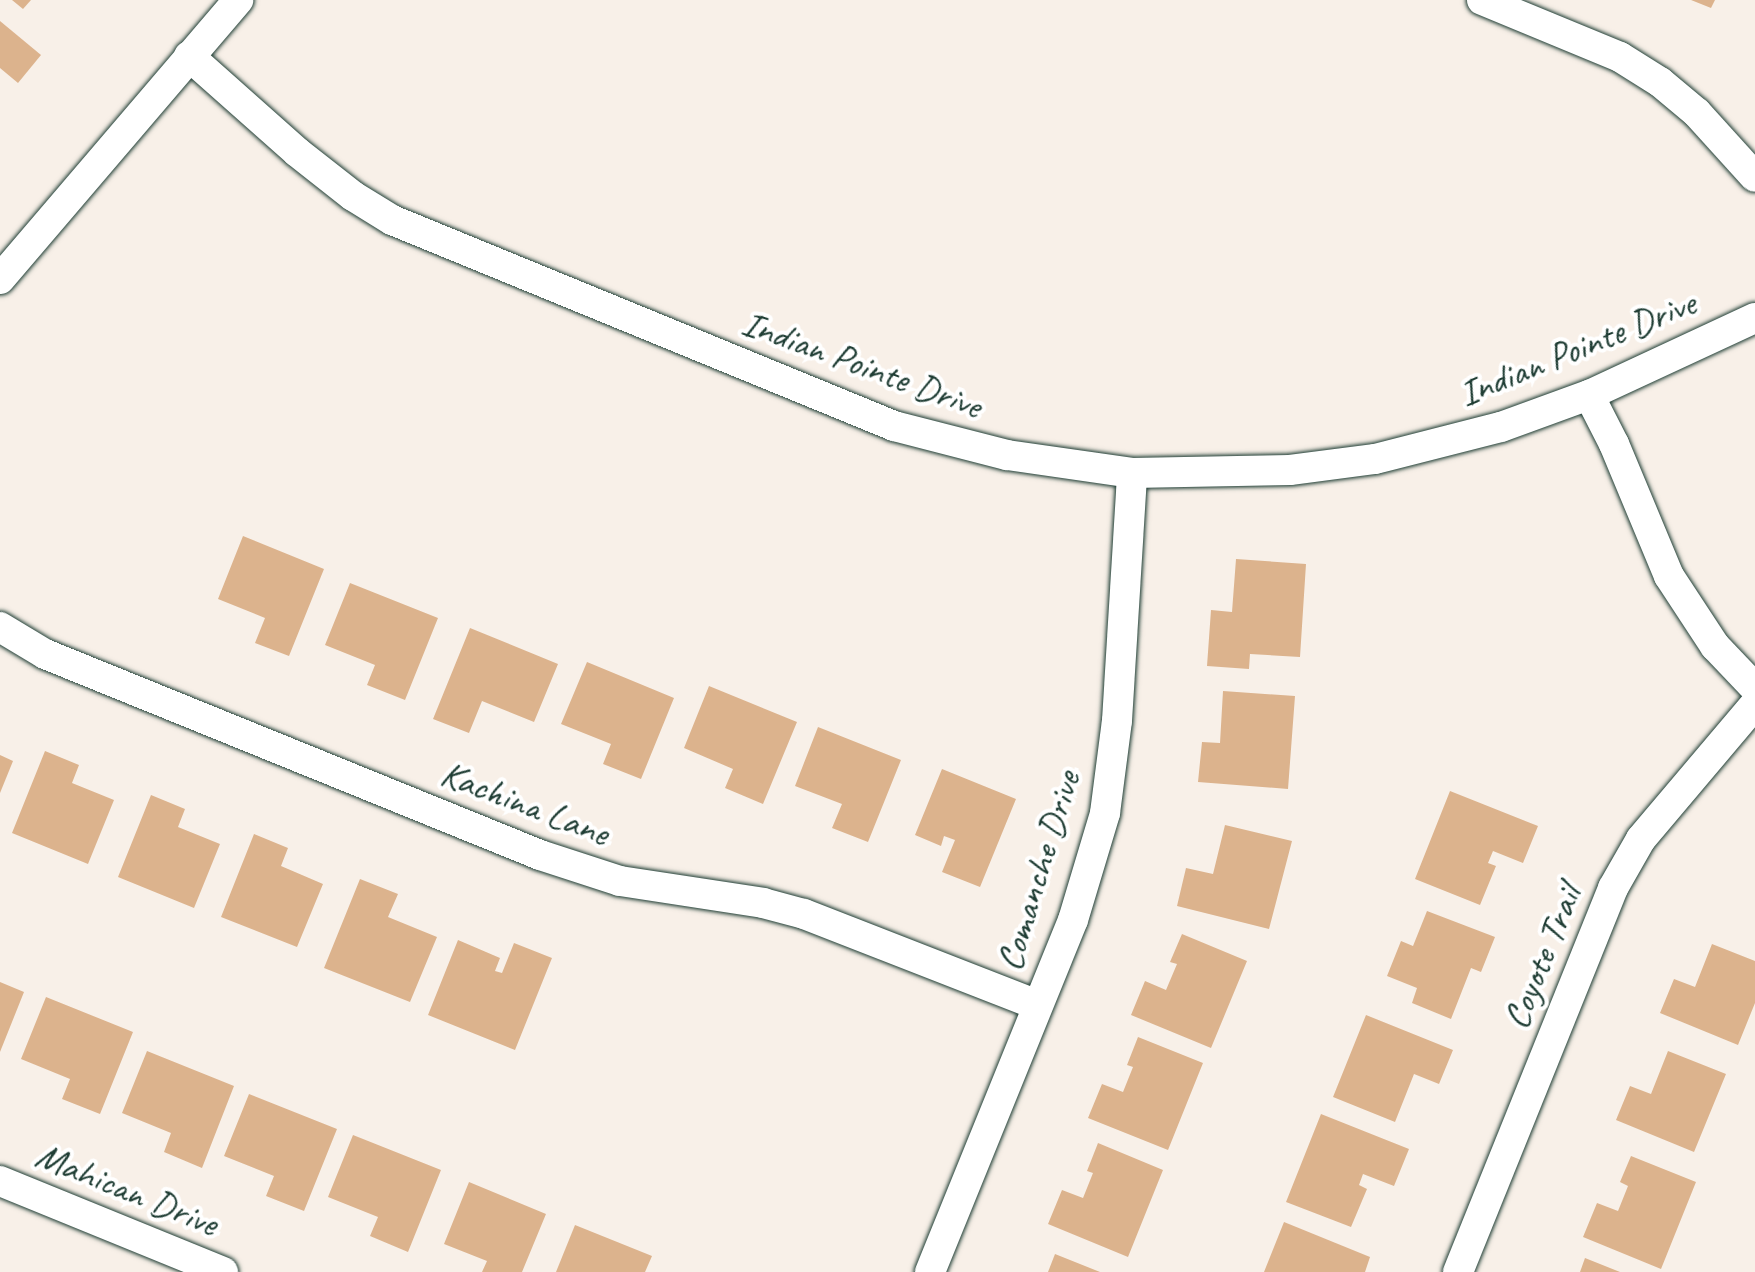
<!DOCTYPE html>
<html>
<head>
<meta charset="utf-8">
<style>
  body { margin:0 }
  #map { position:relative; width:1755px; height:1272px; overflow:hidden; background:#f8f0e8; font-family:Caveat,sans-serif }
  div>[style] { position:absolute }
  .building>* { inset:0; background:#dcb38d }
  .roads { filter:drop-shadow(0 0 2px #1f3d34) drop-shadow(0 0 2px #1f3d34) }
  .minor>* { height:30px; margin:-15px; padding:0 15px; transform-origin:15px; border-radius:15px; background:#fff }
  span { translate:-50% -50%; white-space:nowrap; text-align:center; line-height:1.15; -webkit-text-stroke:8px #fff; paint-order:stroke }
  .street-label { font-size:38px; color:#1f3d34 }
</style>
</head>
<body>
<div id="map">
  <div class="building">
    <i style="clip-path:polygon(12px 0,31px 0,23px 9px)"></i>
    <i style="clip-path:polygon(1691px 0,1715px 0,1711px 8px)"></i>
    <i style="clip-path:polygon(0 21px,41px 55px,18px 83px,0 68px)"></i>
    <i style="clip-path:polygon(243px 536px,324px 569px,289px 656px,255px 643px,265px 618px,218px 599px)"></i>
    <i style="clip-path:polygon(1236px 559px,1306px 564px,1300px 657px,1250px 654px,1249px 669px,1207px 666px,1211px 610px,1232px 612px)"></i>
    <i style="clip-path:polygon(350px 583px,438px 618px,405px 700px,367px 685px,375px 665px,325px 645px)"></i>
    <i style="clip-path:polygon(470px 628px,558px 664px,534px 722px,482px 701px,469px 733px,433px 719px)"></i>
    <i style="clip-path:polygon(587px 662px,674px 698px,641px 779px,603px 764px,611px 744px,561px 724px)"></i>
    <i style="clip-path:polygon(709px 686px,797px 722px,763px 804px,725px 788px,733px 769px,684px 748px)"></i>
    <i style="clip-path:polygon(1223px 691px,1295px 696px,1288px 789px,1198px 782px,1202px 742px,1220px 743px)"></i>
    <i style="clip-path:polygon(818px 727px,901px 760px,868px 842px,832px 828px,842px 804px,795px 786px)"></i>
    <i style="clip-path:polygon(45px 751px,79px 765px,72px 783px,114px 800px,88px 864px,12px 833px)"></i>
    <i style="clip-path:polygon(0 755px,13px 761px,0 793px)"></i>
    <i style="clip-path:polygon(942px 769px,1016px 799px,980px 887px,942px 872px,955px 840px,944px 836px,941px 846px,915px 835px)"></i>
    <i style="clip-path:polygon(1450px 791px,1538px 826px,1523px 863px,1493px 851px,1488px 863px,1496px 866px,1480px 905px,1415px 879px)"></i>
    <i style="clip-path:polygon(151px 795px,185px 809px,178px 827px,220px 844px,194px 908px,118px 877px)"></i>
    <i style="clip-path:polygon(1225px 825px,1292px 841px,1269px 929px,1177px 906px,1186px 868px,1213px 874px)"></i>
    <i style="clip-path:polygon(254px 834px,288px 848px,281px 866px,323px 884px,297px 947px,221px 917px)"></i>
    <i style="clip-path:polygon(360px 879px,398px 894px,388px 917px,437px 937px,410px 1002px,324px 968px)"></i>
    <i style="clip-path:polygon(1427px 911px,1495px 937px,1481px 972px,1471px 968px,1451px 1019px,1412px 1003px,1417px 988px,1387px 976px,1401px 941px,1413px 946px)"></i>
    <i style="clip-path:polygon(1182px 934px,1247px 961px,1211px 1048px,1131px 1015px,1145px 981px,1166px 990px,1177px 964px,1170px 962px)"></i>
    <i style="clip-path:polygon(458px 940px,500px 958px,495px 971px,502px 973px,514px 943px,552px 958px,515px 1050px,428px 1015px)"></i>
    <i style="clip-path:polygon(1712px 944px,1755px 961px,1755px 1003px,1738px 1045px,1660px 1013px,1674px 979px,1695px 987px)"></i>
    <i style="clip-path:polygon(0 982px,24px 992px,0 1052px)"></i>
    <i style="clip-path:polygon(46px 997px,133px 1032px,100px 1114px,62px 1099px,70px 1079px,21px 1059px)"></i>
    <i style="clip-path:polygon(1366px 1015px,1453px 1050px,1439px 1084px,1414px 1074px,1395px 1122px,1333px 1097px)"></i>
    <i style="clip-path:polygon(1138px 1037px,1203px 1063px,1168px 1150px,1088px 1118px,1102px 1084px,1123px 1092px,1133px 1067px,1127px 1065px)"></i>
    <i style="clip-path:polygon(147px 1051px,234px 1086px,202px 1168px,164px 1152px,171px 1133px,122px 1113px)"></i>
    <i style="clip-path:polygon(1668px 1051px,1726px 1074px,1694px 1152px,1616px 1120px,1630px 1086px,1651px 1094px)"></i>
    <i style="clip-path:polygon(249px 1094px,337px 1129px,304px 1211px,266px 1196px,274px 1176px,224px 1156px)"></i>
    <i style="clip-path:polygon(1321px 1114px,1409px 1149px,1394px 1186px,1363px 1174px,1359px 1185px,1367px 1189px,1351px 1227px,1286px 1202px)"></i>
    <i style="clip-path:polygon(353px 1135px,441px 1170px,408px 1252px,370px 1236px,378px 1217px,328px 1197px)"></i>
    <i style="clip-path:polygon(1098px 1143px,1163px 1170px,1128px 1257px,1048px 1224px,1062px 1190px,1083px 1198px,1093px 1173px,1087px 1171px)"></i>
    <i style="clip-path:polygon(1631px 1156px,1696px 1182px,1661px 1269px,1583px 1237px,1597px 1203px,1618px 1211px,1628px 1186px,1620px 1182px)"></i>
    <i style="clip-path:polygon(469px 1182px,546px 1214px,522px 1272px,482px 1272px,487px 1261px,444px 1244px)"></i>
    <i style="clip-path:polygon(1284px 1222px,1370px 1257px,1365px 1272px,1264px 1272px)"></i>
    <i style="clip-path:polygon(575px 1225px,652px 1256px,645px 1272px,556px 1272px)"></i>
    <i style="clip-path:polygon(1055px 1254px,1100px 1272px,1048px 1272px)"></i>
    <i style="clip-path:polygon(1585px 1258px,1620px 1272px,1580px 1272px)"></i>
  </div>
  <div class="roads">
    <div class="minor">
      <i style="left:1482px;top:0;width:149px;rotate:22.4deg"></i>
      <i style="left:1620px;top:57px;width:47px;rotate:32deg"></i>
      <i style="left:1660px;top:82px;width:48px;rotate:40deg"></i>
      <i style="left:1697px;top:113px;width:86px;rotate:47.8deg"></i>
      <i style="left:189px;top:56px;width:144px;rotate:41.6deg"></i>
      <i style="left:297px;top:152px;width:71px;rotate:38.2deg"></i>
      <i style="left:353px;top:196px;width:46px;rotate:31.6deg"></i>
      <i style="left:392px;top:220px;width:543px;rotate:22.31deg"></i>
      <i style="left:894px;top:426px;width:117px;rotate:14.4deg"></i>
      <i style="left:1007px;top:455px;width:126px;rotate:8.2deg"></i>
      <i style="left:1132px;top:473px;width:158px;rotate:-1.1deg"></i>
      <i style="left:1290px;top:470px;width:86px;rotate:-7.4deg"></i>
      <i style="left:1375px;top:459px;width:130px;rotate:-14.3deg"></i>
      <i style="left:1501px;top:427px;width:94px;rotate:-20deg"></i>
      <i style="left:1589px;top:395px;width:183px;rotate:-24.9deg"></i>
      <i style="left:0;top:279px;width:367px;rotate:-49.5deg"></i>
      <i style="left:1589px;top:395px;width:55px;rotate:63deg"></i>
      <i style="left:1614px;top:444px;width:143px;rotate:67.4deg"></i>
      <i style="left:1669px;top:576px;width:84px;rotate:56.7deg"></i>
      <i style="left:1715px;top:646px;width:58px;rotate:46.4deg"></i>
      <i style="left:0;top:627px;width:52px;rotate:31deg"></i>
      <i style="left:45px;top:654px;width:534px;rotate:22.1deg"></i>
      <i style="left:540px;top:855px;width:84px;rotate:18deg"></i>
      <i style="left:620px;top:881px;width:145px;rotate:8.7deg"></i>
      <i style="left:763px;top:903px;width:42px;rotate:15deg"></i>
      <i style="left:804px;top:914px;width:250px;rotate:21.3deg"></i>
      <i style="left:0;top:1181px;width:241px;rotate:22.2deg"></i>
      <i style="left:930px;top:1272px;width:380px;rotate:-67.9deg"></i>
      <i style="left:1073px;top:920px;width:112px;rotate:-73.3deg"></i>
      <i style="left:1105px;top:813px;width:93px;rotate:-82.6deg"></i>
      <i style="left:1117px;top:721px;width:248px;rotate:-86.5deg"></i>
      <i style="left:1458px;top:1272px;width:414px;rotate:-68deg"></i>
      <i style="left:1613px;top:888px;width:56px;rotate:-60.3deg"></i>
      <i style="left:1641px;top:839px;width:177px;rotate:-49.8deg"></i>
    </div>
  </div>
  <div class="street-label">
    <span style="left:1577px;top:348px;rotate:-22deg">Indian Pointe Drive</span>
    <span style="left:862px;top:364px;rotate:20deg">Indian Pointe Drive</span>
    <span style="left:525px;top:803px;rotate:21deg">Kachina Lane</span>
    <span style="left:1038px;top:871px;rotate:-73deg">Comanche Drive</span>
    <span style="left:1542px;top:957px;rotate:-68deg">Coyote Trail</span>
    <span style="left:127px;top:1189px;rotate:22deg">Mahican Drive</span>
  </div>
</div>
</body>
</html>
